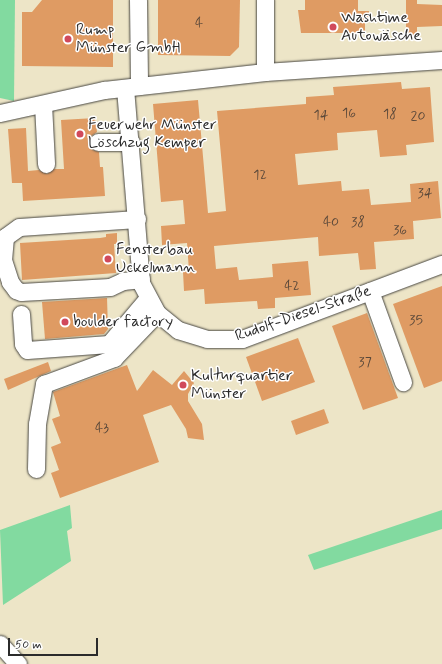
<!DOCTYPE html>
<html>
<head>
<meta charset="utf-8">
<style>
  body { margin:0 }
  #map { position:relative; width:442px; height:664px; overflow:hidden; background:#ede5c7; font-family:Mynerve,sans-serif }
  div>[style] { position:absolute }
  .green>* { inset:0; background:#82daa0 }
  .building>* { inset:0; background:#df9b63 }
  .roads { filter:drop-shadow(0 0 1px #484742) drop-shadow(0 0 1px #484742) }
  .minor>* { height:17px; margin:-8.5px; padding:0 8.5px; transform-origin:8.5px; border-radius:8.5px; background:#fff }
  .dots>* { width:11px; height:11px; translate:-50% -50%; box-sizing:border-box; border:2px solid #fff; border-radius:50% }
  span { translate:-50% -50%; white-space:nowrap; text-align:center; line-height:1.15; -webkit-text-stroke:3px #fff; paint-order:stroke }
  .number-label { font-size:14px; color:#584739 }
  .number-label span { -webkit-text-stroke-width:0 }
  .poi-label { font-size:16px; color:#2b2b2b }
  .left { translate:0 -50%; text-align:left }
  .street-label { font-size:16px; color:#2b2b2b }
  .scale { position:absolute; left:8px; top:638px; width:90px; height:18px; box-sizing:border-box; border:2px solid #2b2b2b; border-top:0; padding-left:5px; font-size:12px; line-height:14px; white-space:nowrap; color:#2b2b2b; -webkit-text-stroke:3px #fff; paint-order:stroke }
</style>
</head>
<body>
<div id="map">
  <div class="green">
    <i style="clip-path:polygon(0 0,15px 0,14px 101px,0 98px)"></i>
    <i style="clip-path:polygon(70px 505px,72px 528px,67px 531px,71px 561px,3px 605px,0 530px)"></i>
    <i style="clip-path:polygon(442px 510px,442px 529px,314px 570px,308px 555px)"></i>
  </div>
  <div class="building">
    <i style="clip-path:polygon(42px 0,113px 0,113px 67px,22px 66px,22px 12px,32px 12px)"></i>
    <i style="clip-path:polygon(158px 0,240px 0,239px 47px,230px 56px,158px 55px)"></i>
    <i style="clip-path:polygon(305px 0,358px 0,358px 11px,369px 11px,368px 21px,365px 21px,365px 33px,301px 33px,298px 10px,305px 10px)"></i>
    <i style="clip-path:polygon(406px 0,417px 0,417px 4px,442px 5px,442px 26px,417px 27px,417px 37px,406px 37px)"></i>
    <i style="clip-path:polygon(401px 82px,402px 89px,430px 87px,434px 142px,406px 145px,407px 155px,380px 157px,377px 130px,337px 133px,338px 150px,295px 154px,298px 185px,341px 181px,342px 191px,369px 189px,371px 205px,411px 202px,410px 184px,438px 181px,441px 218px,413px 221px,414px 239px,374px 242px,376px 269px,360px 270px,358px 253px,319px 256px,318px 237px,214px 246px,216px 269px,237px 267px,239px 280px,273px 277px,272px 264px,308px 261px,311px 295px,275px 298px,275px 308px,258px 309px,257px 301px,205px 304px,204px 289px,184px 291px,183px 272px,189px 271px,187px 243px,162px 245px,161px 226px,185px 224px,183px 200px,161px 202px,153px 104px,198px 100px,208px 213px,226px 211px,217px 111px,306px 104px,306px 97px,334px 95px,333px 87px)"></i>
    <i style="clip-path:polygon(95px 118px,97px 132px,90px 137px,88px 142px,93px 150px,99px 152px,100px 167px,103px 167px,105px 196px,23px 201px,22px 183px,12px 183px,8px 129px,26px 128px,28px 171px,39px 170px,47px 174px,54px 169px,64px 169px,61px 120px)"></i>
    <i style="clip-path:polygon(117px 233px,117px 244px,114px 244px,116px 273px,22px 280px,20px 243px,100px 238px,106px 237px,106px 234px)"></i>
    <i style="clip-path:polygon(442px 286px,442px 381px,424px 388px,393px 304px)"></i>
    <i style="clip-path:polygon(107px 298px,108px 329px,104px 334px,45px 339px,42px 302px)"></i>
    <i style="clip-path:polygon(367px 313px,398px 398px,363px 410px,332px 326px)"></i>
    <i style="clip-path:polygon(298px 338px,315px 382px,262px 401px,246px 357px)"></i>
    <i style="clip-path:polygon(48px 362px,51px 371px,8px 390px,4px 379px)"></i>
    <i style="clip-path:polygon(127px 365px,137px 391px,153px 370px,172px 385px,184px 371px,194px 383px,188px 394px,188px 401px,202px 424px,204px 440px,188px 438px,186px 429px,171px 405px,143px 415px,159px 462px,60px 498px,51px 473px,59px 470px,51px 447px,61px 443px,52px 419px,60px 416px,53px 392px)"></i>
    <i style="clip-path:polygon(324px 409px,329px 423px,296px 435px,291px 421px)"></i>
  </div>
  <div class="roads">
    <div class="minor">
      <i style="left:138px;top:0;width:86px;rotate:89.3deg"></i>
      <i style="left:265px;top:72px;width:72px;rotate:-90deg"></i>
      <i style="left:125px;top:88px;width:196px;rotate:85.3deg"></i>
      <i style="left:141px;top:283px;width:34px;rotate:62deg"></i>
      <i style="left:157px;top:313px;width:27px;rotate:39deg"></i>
      <i style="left:178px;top:330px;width:30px;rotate:17deg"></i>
      <i style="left:207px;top:339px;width:35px"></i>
      <i style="left:242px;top:339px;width:214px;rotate:-20.6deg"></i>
      <i style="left:43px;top:104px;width:60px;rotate:87.1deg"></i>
      <i style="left:0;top:113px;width:107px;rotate:-12.5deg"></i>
      <i style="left:104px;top:90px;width:162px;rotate:-6.4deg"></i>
      <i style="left:265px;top:72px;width:177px;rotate:-3.9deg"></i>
      <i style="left:98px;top:142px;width:33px"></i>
      <i style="left:137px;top:219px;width:118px;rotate:176.1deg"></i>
      <i style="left:19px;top:227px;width:17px;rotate:144deg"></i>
      <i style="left:5px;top:237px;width:23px;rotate:95deg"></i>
      <i style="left:3px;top:260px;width:23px;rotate:72deg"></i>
      <i style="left:10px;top:282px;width:10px;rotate:53deg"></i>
      <i style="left:16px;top:290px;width:5px;rotate:22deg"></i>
      <i style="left:21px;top:292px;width:89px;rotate:-3.2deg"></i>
      <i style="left:110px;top:287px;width:14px;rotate:-25deg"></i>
      <i style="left:123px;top:281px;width:18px;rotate:-6deg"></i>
      <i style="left:370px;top:291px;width:97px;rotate:70.1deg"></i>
      <i style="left:21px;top:314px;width:30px;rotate:86deg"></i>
      <i style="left:23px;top:344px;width:7px;rotate:56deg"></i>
      <i style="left:27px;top:350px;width:82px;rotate:-4.2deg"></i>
      <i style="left:109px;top:344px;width:59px;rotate:-49.8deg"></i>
      <i style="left:36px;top:469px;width:45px;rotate:-88.7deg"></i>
      <i style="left:37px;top:424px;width:41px;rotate:-80.1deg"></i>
      <i style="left:44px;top:384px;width:75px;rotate:-20.4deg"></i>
      <i style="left:114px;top:358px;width:62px;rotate:-46.3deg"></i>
      <i style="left:0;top:644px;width:27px;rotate:48deg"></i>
    </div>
  </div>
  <div class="dots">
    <i style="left:333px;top:27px;background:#d1495b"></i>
    <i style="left:68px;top:39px;background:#d1495b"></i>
    <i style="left:80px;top:134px;background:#d1495b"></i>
    <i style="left:108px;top:259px;background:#d1495b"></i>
    <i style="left:65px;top:322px;background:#d1495b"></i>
    <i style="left:183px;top:385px;background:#d1495b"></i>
  </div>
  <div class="number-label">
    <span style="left:199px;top:23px">4</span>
    <span style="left:349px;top:113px">16</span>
    <span style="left:390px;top:114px">18</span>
    <span style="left:321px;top:115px">14</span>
    <span style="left:418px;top:116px">20</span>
    <span style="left:260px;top:175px">12</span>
    <span style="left:425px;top:193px">34</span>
    <span style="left:331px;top:222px">40</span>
    <span style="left:358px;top:222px">38</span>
    <span style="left:400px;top:230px">36</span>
    <span style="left:292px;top:286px">42</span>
    <span style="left:416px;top:320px">35</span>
    <span style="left:365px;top:362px">37</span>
    <span style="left:102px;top:428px">43</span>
  </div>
  <div class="poi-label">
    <span class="left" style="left:341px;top:27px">Washtime<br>Autowäsche</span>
    <span class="left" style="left:76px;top:39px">Rump<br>Münster GmbH</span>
    <span class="left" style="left:88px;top:134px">Feuerwehr Münster<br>Löschzug Kemper</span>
    <span class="left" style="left:116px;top:259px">Fensterbau<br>Uckelmann</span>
    <span class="left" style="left:73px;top:322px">boulder factory</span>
    <span class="left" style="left:191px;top:385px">Kulturquartier<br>Münster</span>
  </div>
  <div class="street-label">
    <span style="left:303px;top:314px;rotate:-19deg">Rudolf-Diesel-Straße</span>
  </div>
  <div class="scale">50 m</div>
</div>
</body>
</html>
